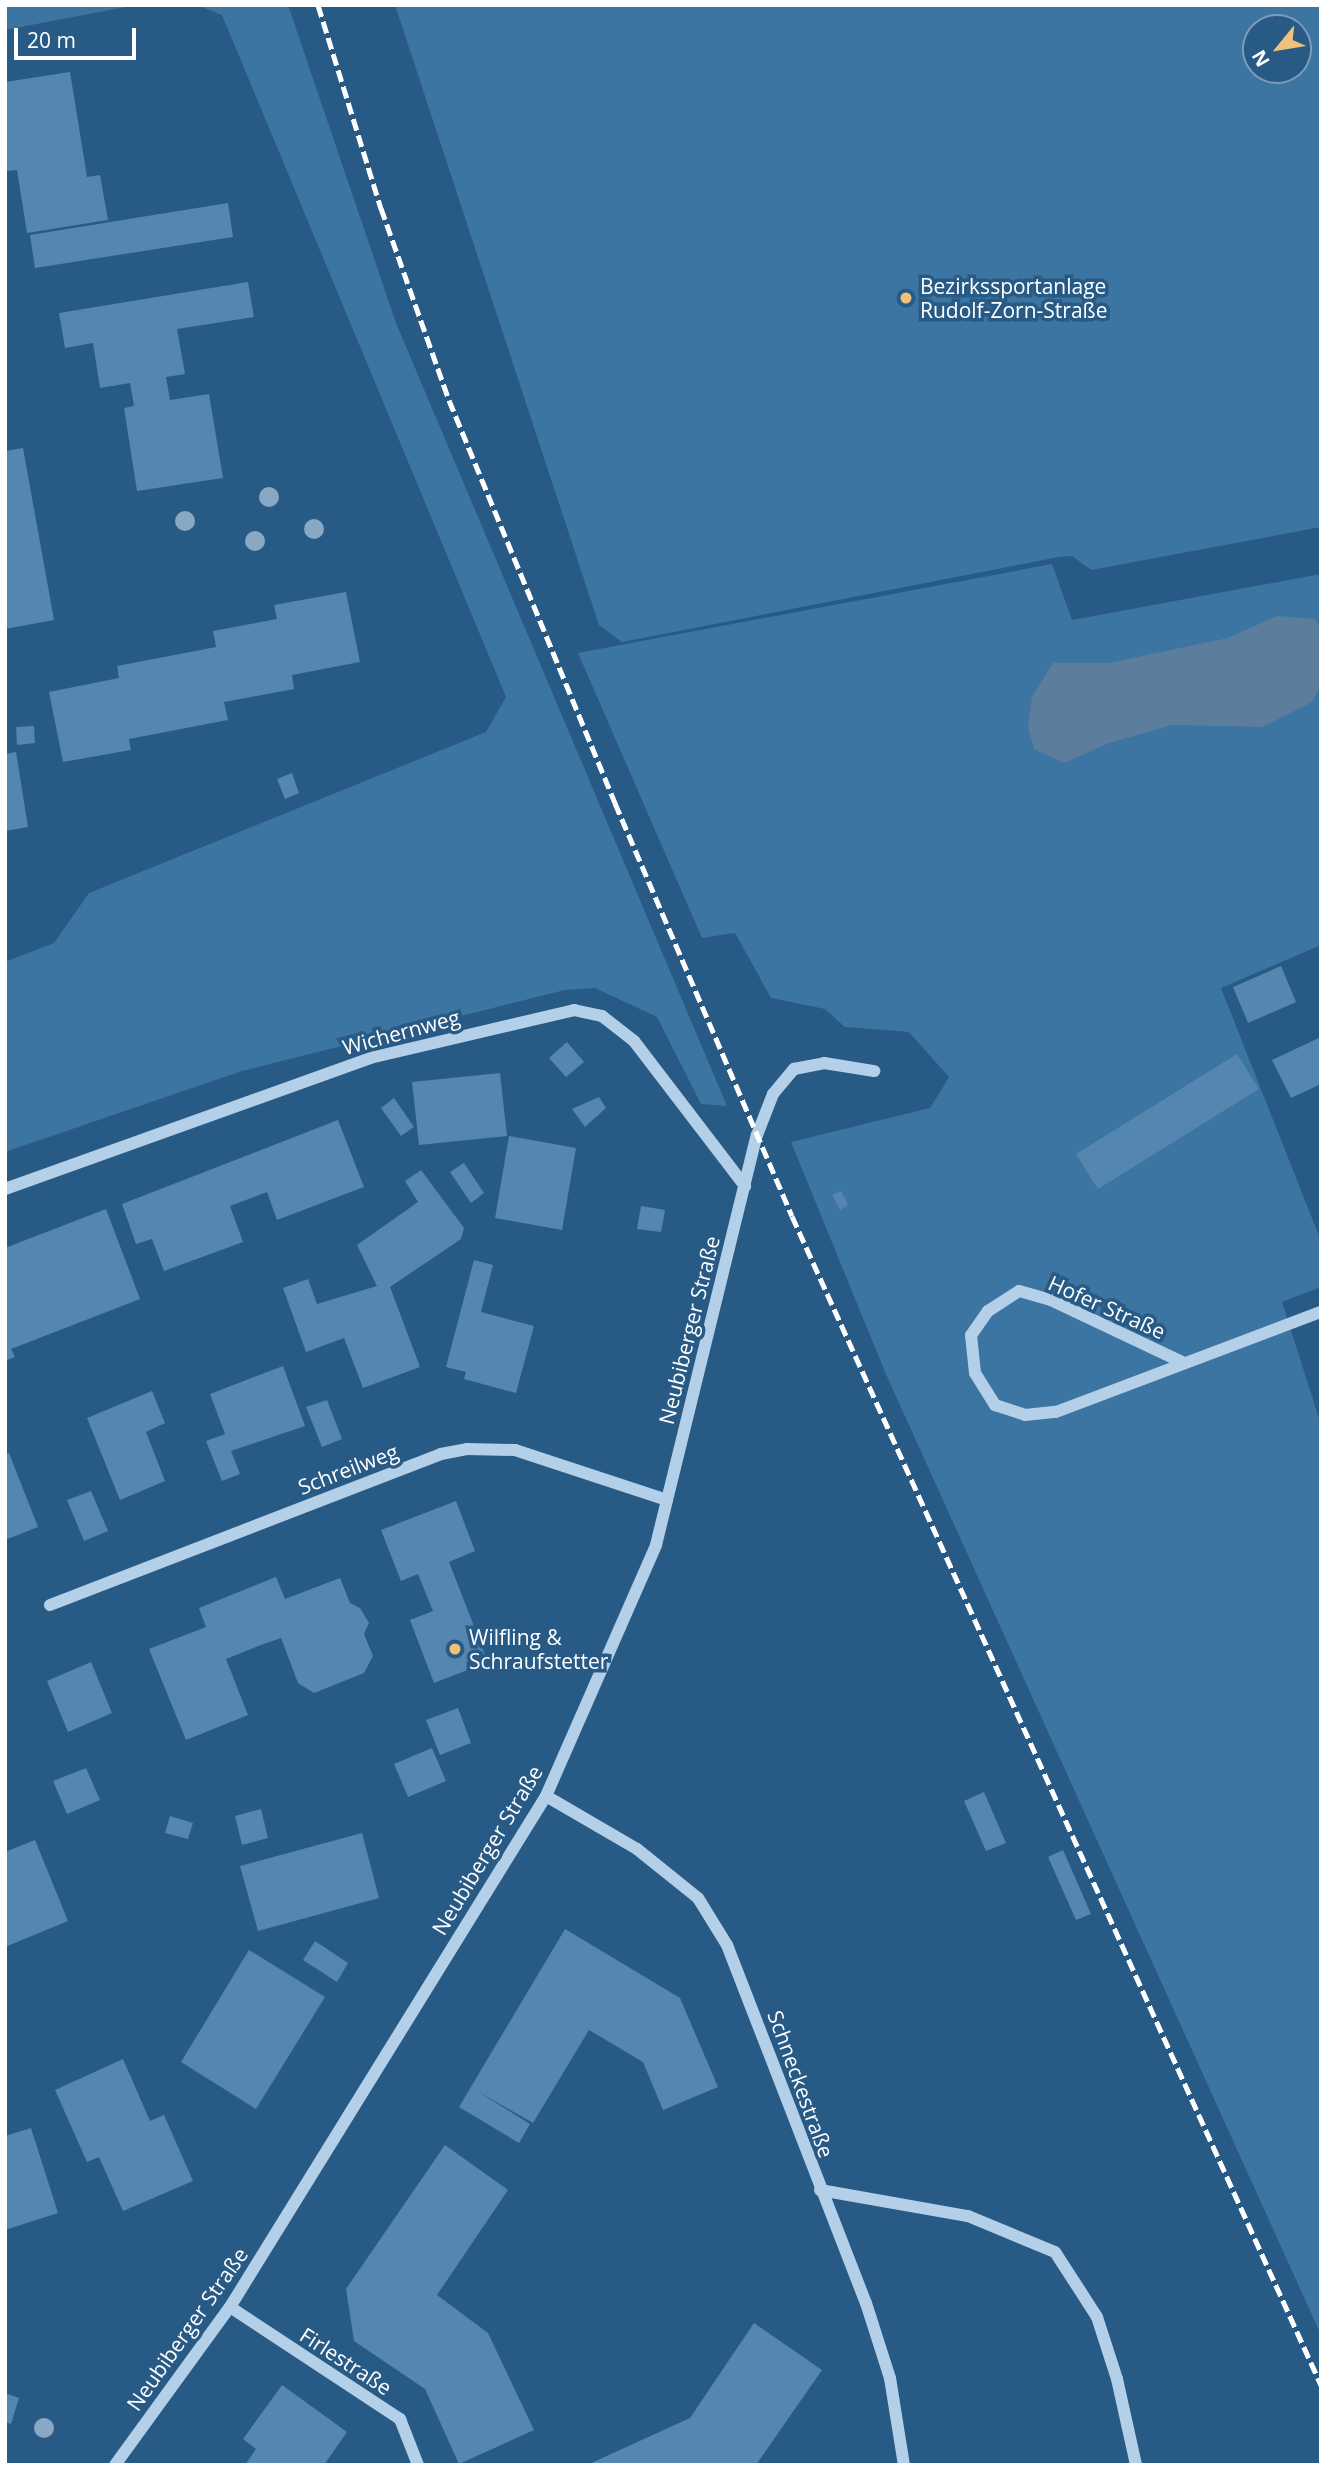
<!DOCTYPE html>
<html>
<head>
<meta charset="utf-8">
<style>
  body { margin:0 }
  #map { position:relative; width:1326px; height:2470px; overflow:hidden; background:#285a86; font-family:"Open Sans",sans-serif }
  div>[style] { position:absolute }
  .green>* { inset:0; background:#3c74a2 }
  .water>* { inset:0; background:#5c7e9c }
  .building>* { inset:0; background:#5486af }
  .minor>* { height:12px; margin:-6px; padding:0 6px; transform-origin:6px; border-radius:6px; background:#b3d0e8 }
  .rail>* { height:5px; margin-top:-2.5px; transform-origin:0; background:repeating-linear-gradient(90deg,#fff 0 12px,transparent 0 17px) }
  .trees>* { width:20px; height:20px; margin:-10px; border-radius:50%; background:#88a8c4 }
  .dots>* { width:19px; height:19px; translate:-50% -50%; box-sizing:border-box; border:4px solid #285a86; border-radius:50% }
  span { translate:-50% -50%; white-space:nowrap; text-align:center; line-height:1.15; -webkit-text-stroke:7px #285a86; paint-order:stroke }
  .poi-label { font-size:21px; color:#fff }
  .left { translate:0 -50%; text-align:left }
  .street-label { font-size:21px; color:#fff }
  .frame { position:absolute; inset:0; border:7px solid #fff; pointer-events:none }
  .north { position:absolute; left:1242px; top:14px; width:70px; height:70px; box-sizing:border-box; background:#285a86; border:2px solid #7e9cb6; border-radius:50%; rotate:240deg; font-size:19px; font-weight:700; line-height:28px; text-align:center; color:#fff }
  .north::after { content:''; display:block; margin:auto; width:24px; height:32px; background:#f0c179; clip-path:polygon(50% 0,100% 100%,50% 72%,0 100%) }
  .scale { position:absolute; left:14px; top:28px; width:122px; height:32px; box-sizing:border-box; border:4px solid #fff; border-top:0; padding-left:9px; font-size:21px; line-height:24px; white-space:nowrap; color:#fff; -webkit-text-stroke:5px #285a86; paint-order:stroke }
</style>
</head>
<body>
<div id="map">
  <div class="green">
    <i style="clip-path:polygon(5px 5px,136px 5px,5px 30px)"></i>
    <i style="clip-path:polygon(197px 5px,288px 5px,396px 323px,727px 1106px,701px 1104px,657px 1017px,595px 988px,565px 990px,242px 1071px,5px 1152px,5px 962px,54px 943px,89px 893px,486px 732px,506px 697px,222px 15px)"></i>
    <i style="clip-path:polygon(evenodd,395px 5px,1321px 5px,1321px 527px,1091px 570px,1072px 556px,1059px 557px,622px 642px,599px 625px,395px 5px,1298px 28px,1298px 70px,1256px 70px,1256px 28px,1298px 28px)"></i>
    <i style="clip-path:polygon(1052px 564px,1072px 620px,1321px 574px,1321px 945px,1221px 988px,1321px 1241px,1321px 1287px,1282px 1302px,1321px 1425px,1321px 2335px,885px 1372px,791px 1142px,930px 1108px,949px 1077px,909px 1032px,845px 1027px,825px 1009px,771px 998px,735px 933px,702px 938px,578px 653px)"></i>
  </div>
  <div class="water">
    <i style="clip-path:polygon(1277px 616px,1315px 619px,1321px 630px,1321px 685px,1312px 702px,1263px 727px,1172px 725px,1109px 743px,1064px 763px,1034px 749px,1028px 726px,1032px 697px,1053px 663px,1109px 663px,1228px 638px)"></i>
  </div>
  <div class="building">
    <i style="clip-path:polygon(70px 72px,87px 177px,100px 175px,108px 220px,27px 233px,17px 170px,5px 171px,5px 82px)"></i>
    <i style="clip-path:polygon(228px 203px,233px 237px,35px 268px,30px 235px)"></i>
    <i style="clip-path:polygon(248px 282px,254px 317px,177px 329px,185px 374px,166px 377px,170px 400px,209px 394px,223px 478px,137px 491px,124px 408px,134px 406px,130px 383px,100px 388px,93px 343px,65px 348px,59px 313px)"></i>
    <i style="clip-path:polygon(23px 448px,54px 620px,5px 629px,5px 451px)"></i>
    <i style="clip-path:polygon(346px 592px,360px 662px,292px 675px,294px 689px,224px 702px,228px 720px,129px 739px,131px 750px,63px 762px,49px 692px,119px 678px,117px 666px,216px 647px,213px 631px,277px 619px,274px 605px)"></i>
    <i style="clip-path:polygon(34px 726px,35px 743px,17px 745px,16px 727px)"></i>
    <i style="clip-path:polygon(16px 752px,28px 827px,5px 831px,5px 754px)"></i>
    <i style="clip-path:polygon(292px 773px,299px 793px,285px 799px,277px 779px)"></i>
    <i style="clip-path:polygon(1281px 966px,1296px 1002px,1248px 1023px,1233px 987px)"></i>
    <i style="clip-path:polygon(1321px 1037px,1321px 1084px,1291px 1098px,1272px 1060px)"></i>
    <i style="clip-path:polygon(567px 1042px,584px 1062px,566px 1077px,549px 1058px)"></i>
    <i style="clip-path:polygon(1237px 1054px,1259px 1089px,1098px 1189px,1076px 1154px)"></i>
    <i style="clip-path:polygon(500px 1073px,507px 1136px,419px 1145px,412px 1082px)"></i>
    <i style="clip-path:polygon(599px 1097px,606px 1108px,585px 1127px,572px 1109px)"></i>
    <i style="clip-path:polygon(394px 1098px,414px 1127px,401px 1136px,381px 1108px)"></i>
    <i style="clip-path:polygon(338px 1120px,364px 1187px,277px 1220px,267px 1192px,230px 1206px,243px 1242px,164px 1271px,152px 1239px,136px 1244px,122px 1204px)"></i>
    <i style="clip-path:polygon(509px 1136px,576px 1148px,562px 1230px,495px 1218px)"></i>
    <i style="clip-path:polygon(464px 1163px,484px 1193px,471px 1203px,450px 1172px)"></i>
    <i style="clip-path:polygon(421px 1170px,464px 1228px,461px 1239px,390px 1287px,420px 1367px,363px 1388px,344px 1338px,306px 1352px,283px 1288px,308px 1279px,317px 1304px,377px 1286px,357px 1245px,418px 1202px,405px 1181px)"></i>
    <i style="clip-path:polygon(841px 1191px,848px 1205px,840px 1210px,832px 1195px)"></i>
    <i style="clip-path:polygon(641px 1206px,665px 1210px,661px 1232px,637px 1229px)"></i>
    <i style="clip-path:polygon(106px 1209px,140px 1299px,11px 1349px,15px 1357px,5px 1361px,5px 1248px)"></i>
    <i style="clip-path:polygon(474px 1260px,493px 1265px,481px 1312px,534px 1326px,516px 1393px,464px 1379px,466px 1372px,446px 1367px)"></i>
    <i style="clip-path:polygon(283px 1366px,305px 1426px,231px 1451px,240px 1474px,222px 1481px,206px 1441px,225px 1434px,210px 1394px)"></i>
    <i style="clip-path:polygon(152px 1391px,165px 1423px,146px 1432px,165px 1481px,120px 1500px,87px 1418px)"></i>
    <i style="clip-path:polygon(327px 1400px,342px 1439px,322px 1447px,306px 1407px)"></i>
    <i style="clip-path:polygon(9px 1453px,38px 1527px,5px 1540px,5px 1454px)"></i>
    <i style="clip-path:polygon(91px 1491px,108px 1531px,84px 1541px,67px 1500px)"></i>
    <i style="clip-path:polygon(456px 1501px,475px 1551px,449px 1562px,488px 1662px,434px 1683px,410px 1620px,433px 1611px,418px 1574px,401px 1581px,381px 1530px)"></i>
    <i style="clip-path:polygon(276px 1577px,285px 1599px,340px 1578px,350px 1603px,360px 1608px,369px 1623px,364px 1634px,373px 1656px,364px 1673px,314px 1693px,298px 1683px,281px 1638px,261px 1645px,226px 1659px,248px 1715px,186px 1740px,149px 1649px,206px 1627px,199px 1608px)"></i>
    <i style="clip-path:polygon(91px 1662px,112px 1713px,68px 1732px,47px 1681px)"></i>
    <i style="clip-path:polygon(458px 1708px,471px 1743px,440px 1755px,426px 1720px)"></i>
    <i style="clip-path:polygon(432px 1748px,446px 1781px,408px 1797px,394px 1764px)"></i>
    <i style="clip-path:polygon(86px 1768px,100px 1800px,67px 1814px,53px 1781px)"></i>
    <i style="clip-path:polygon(984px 1792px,1006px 1843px,986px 1851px,964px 1801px)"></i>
    <i style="clip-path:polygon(261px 1809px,268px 1838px,242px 1845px,235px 1816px)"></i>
    <i style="clip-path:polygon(170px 1816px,193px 1823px,188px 1839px,165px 1833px)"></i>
    <i style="clip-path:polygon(362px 1833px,379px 1898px,258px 1931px,240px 1866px)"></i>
    <i style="clip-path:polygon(35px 1840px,68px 1921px,5px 1947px,5px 1852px)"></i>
    <i style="clip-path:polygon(1063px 1850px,1091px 1914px,1076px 1920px,1048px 1857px)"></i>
    <i style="clip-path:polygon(565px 1929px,680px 1998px,718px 2087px,663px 2110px,643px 2062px,589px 2030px,533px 2123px,477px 2091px,530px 2124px,519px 2143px,459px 2107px)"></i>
    <i style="clip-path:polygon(315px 1941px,348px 1963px,337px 1982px,303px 1960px)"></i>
    <i style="clip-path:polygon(249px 1950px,325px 1997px,256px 2109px,181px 2062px)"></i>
    <i style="clip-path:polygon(123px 2059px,150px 2121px,164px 2115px,193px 2181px,123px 2211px,99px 2157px,87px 2162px,55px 2090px)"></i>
    <i style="clip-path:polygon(31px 2128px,58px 2213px,5px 2230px,5px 2136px)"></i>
    <i style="clip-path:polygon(445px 2145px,508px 2190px,437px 2295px,488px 2333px,534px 2430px,459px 2464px,425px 2389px,354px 2341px,346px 2289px)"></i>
    <i style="clip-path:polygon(754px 2323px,822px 2370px,756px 2465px,587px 2465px,690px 2418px)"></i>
    <i style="clip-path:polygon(282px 2385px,347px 2432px,324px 2465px,245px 2465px,256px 2449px,243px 2439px)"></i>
    <i style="clip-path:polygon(5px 2393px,19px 2398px,11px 2424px,5px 2422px)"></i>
  </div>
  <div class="minor">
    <i style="left:5px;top:1189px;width:388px;rotate:-19.7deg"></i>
    <i style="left:370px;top:1058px;width:210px;rotate:-13.2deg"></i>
    <i style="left:574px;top:1010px;width:29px;rotate:12deg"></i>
    <i style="left:602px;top:1016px;width:41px;rotate:38deg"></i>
    <i style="left:634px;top:1041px;width:183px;rotate:52.6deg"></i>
    <i style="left:1182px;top:1362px;width:145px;rotate:-154.7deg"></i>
    <i style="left:1051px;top:1300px;width:33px;rotate:-164deg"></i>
    <i style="left:1019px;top:1291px;width:37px;rotate:147deg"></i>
    <i style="left:988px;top:1311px;width:29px;rotate:125deg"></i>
    <i style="left:971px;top:1335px;width:38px;rotate:84deg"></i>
    <i style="left:975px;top:1373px;width:38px;rotate:58deg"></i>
    <i style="left:995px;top:1405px;width:32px;rotate:18deg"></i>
    <i style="left:1025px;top:1415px;width:31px;rotate:-6deg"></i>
    <i style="left:1056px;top:1412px;width:283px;rotate:-20.7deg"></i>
    <i style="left:50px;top:1605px;width:419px;rotate:-21.1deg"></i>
    <i style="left:441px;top:1454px;width:26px;rotate:-11deg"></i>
    <i style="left:467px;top:1449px;width:48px;rotate:1.2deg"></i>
    <i style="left:515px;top:1450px;width:160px;rotate:18.2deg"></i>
    <i style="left:546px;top:1796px;width:105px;rotate:30.2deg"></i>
    <i style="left:637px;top:1849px;width:78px;rotate:38.8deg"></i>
    <i style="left:698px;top:1898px;width:55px;rotate:58.3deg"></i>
    <i style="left:727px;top:1945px;width:384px;rotate:68.8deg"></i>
    <i style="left:866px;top:2303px;width:79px;rotate:72.3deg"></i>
    <i style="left:890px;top:2378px;width:88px;rotate:80.9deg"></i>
    <i style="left:820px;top:2190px;width:150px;rotate:10deg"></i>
    <i style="left:968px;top:2216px;width:94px;rotate:22.5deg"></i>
    <i style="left:1055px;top:2252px;width:77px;rotate:57.1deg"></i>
    <i style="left:1097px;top:2317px;width:65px;rotate:72.1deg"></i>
    <i style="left:1117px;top:2379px;width:88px;rotate:77.5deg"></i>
    <i style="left:230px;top:2307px;width:204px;rotate:33.4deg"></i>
    <i style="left:400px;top:2419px;width:49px;rotate:68.6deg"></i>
    <i style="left:115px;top:2465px;width:195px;rotate:-54deg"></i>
    <i style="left:230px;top:2307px;width:601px;rotate:-58.27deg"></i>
    <i style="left:546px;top:1796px;width:274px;rotate:-66.3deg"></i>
    <i style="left:656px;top:1545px;width:422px;rotate:-76.2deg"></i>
    <i style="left:757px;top:1135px;width:44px;rotate:-68.7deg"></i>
    <i style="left:773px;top:1094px;width:33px;rotate:-50deg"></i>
    <i style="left:794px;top:1069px;width:31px;rotate:-11deg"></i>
    <i style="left:824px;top:1063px;width:51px;rotate:9.1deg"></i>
  </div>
  <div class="rail">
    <i style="left:318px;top:5px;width:213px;rotate:72.8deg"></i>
    <i style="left:381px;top:208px;width:204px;rotate:70.5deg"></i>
    <i style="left:449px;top:400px;width:436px;rotate:67.6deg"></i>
    <i style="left:615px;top:803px;width:449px;rotate:66.8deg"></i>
    <i style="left:792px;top:1216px;width:1283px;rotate:65.65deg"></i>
  </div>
  <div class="trees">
    <i style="left:269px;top:497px"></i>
    <i style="left:185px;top:521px"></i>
    <i style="left:314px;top:529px"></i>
    <i style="left:255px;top:541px"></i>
    <i style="left:44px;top:2428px"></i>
  </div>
  <div class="dots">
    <i style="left:906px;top:298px;background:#f0c179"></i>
    <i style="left:455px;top:1649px;background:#f0c179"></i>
  </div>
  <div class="poi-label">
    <span class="left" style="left:920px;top:298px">Bezirkssportanlage<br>Rudolf-Zorn-Straße</span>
    <span class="left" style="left:469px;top:1649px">Wilfling &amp;<br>Schraufstetter</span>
  </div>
  <div class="street-label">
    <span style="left:401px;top:1032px;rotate:-15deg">Wichernweg</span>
    <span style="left:1107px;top:1307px;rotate:24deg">Hofer Straße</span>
    <span style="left:689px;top:1330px;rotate:-76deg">Neubiberger Straße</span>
    <span style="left:348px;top:1469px;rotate:-21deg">Schreilweg</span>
    <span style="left:487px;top:1850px;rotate:-59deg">Neubiberger Straße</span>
    <span style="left:801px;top:2084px;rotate:70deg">Schneckestraße</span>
    <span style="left:187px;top:2329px;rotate:-55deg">Neubiberger Straße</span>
    <span style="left:346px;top:2361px;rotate:33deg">Firlestraße</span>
  </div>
  <div class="frame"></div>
  <div class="north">N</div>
  <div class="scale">20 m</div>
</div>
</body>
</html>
